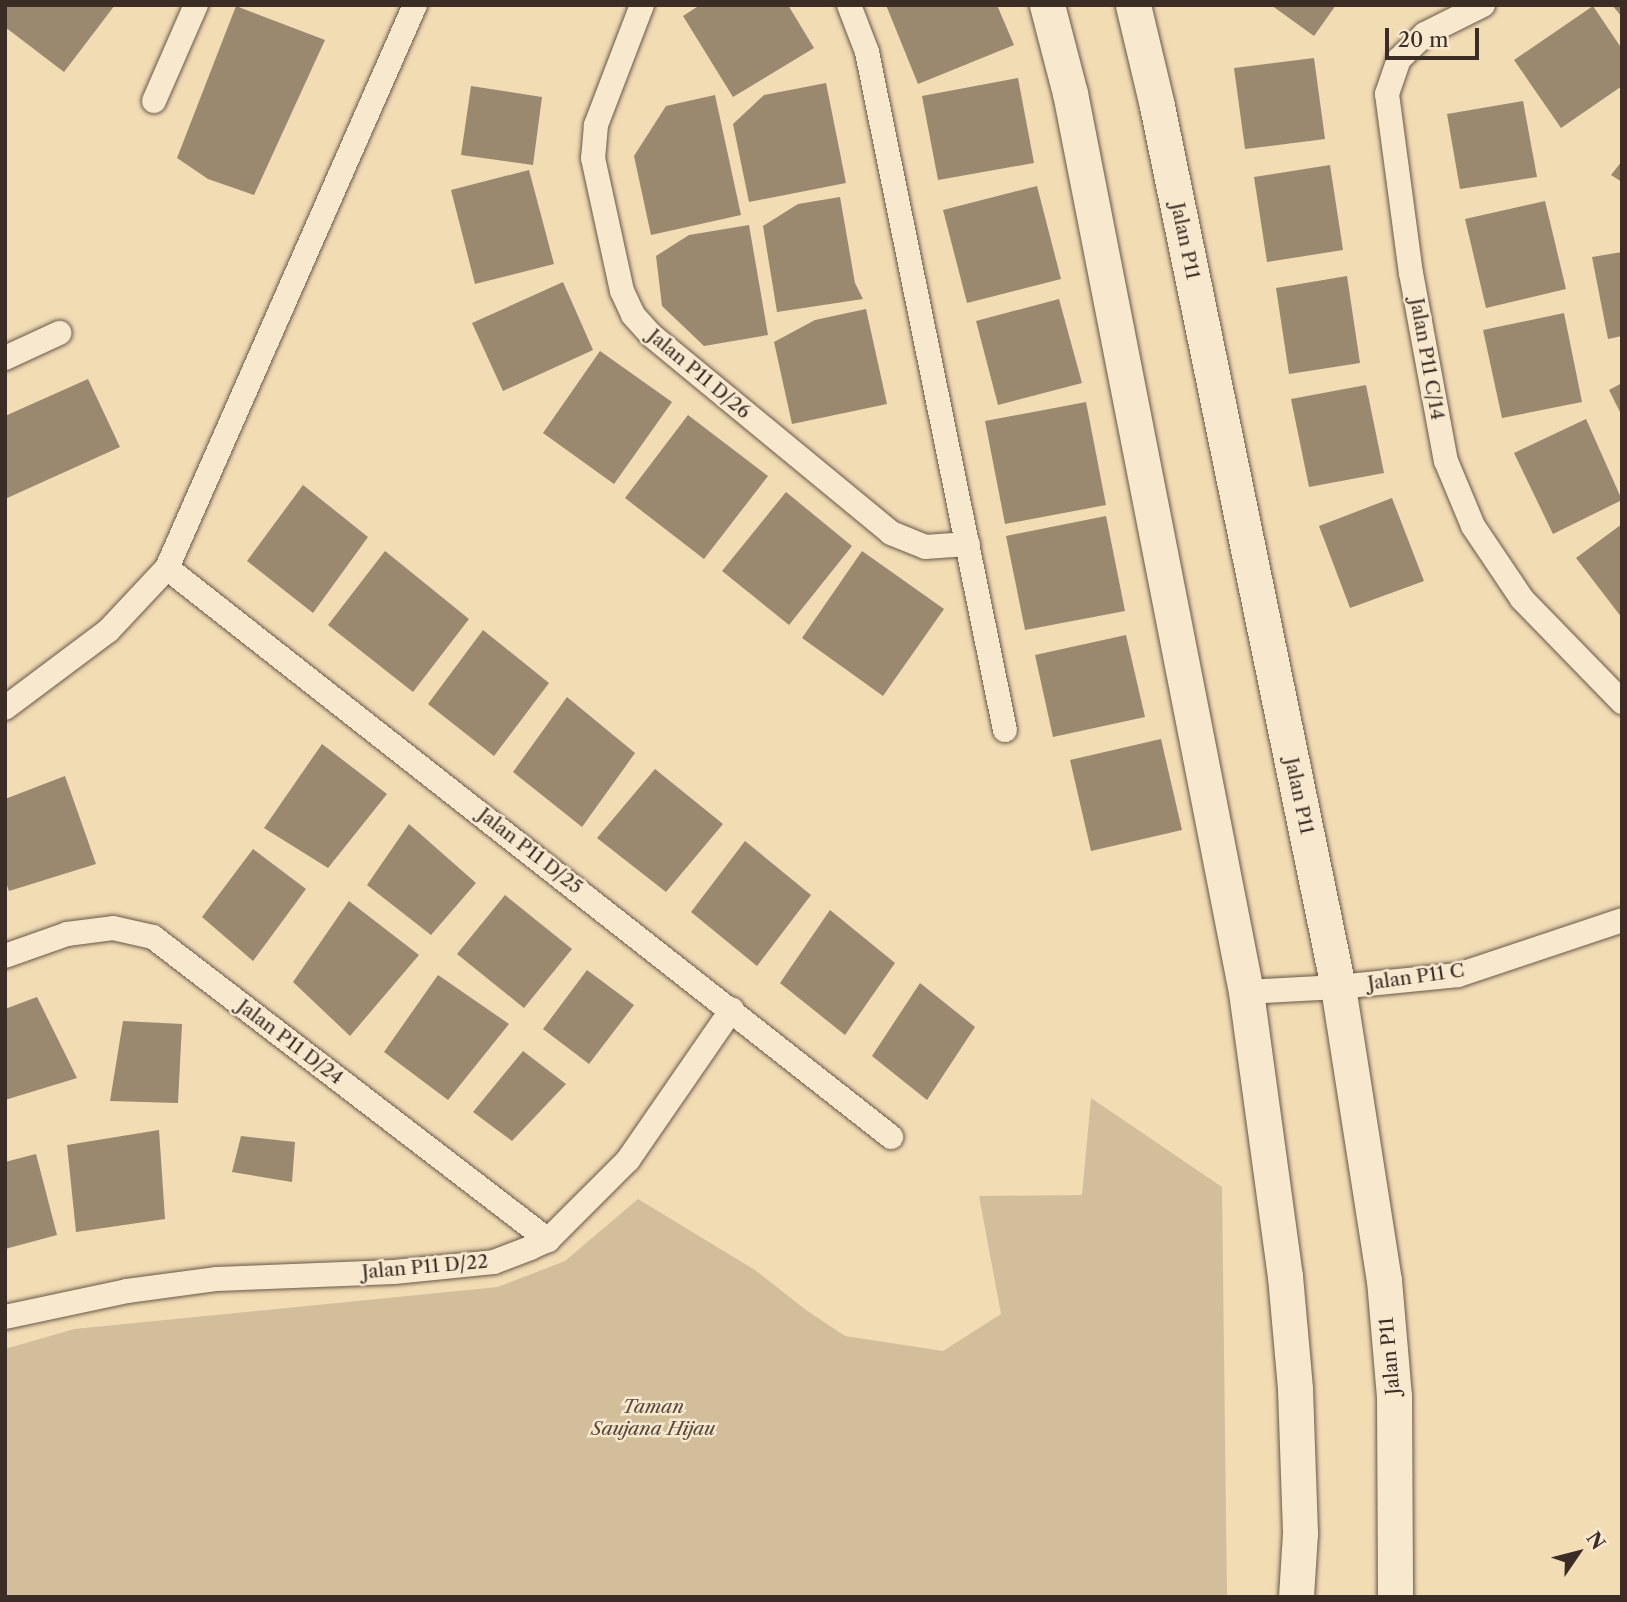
<!DOCTYPE html>
<html>
<head>
<meta charset="utf-8">
<style>
  body { margin:0 }
  #map { position:relative; width:1627px; height:1602px; overflow:hidden; background:#f2dcb4; font-family:"Libre Caslon Text",serif }
  div>[style] { position:absolute }
  .green>* { inset:0; background:#d3be9c }
  .building>* { inset:0; background:#9a886f }
  .roads { filter:drop-shadow(0 0 2px #695849) drop-shadow(0 0 2px #695849) }
  .minor>* { height:24px; margin:-12px; padding:0 12px; transform-origin:12px; border-radius:12px; background:#f7e8ce }
  .secondary>* { height:35px; margin:-17.5px; padding:0 17.5px; transform-origin:17.5px; border-radius:17.5px; background:#f7e8ce }
  span { translate:-50% -50%; white-space:nowrap; text-align:center; line-height:1.15; -webkit-text-stroke:5px #f7e8ce; paint-order:stroke }
  .street-label { font-size:19px; color:#3b2c25 }
  .park-label { font-size:19px; color:#59493d; font-style:italic }
  .frame { position:absolute; inset:0; border:7px solid #3b2c25; pointer-events:none }
  .north { position:absolute; left:1543px; top:1518px; width:70px; height:70px; -webkit-text-stroke:5px #f7e8ce; paint-order:stroke; rotate:55deg; font-size:19px; font-weight:700; line-height:28px; text-align:center; color:#3b2c25 }
  .north::after { content:''; display:block; margin:auto; width:24px; height:32px; background:#3b2c25; clip-path:polygon(50% 0,100% 100%,50% 72%,0 100%) }
  .scale { position:absolute; left:1385px; top:28px; width:94px; height:32px; box-sizing:border-box; border:4px solid #3b2c25; border-top:0; padding-left:9px; font-size:21px; line-height:24px; white-space:nowrap; color:#3b2c25; -webkit-text-stroke:5px #f7e8ce; paint-order:stroke }
</style>
</head>
<body>
<div id="map">
  <div class="green">
    <i style="clip-path:polygon(1091px 1098px,1222px 1187px,1227px 1597px,5px 1597px,5px 1349px,74px 1329px,498px 1287px,565px 1261px,638px 1199px,755px 1270px,806px 1310px,845px 1336px,943px 1351px,1001px 1314px,979px 1196px,1082px 1195px)"></i>
  </div>
  <div class="building">
    <i style="clip-path:polygon(5px 5px,115px 5px,64px 72px,5px 27px)"></i>
    <i style="clip-path:polygon(700px 5px,788px 5px,814px 48px,733px 97px,683px 16px)"></i>
    <i style="clip-path:polygon(886px 5px,997px 5px,1014px 45px,918px 84px)"></i>
    <i style="clip-path:polygon(1271px 5px,1336px 5px,1314px 36px)"></i>
    <i style="clip-path:polygon(1612px 5px,1622px 5px,1622px 17px)"></i>
    <i style="clip-path:polygon(236px 6px,325px 40px,254px 195px,208px 179px,177px 158px)"></i>
    <i style="clip-path:polygon(1593px 6px,1622px 49px,1622px 86px,1561px 128px,1514px 60px)"></i>
    <i style="clip-path:polygon(1314px 58px,1325px 139px,1245px 149px,1234px 68px)"></i>
    <i style="clip-path:polygon(1018px 78px,1034px 163px,938px 180px,922px 96px)"></i>
    <i style="clip-path:polygon(826px 83px,846px 183px,749px 202px,733px 124px,764px 95px)"></i>
    <i style="clip-path:polygon(471px 86px,542px 97px,533px 165px,461px 155px)"></i>
    <i style="clip-path:polygon(715px 95px,741px 215px,651px 235px,634px 156px,666px 106px)"></i>
    <i style="clip-path:polygon(1523px 101px,1537px 177px,1460px 189px,1447px 114px)"></i>
    <i style="clip-path:polygon(1622px 161px,1622px 182px,1611px 175px)"></i>
    <i style="clip-path:polygon(1330px 165px,1343px 250px,1267px 262px,1254px 177px)"></i>
    <i style="clip-path:polygon(529px 170px,554px 264px,475px 284px,451px 190px)"></i>
    <i style="clip-path:polygon(1037px 186px,1061px 279px,967px 303px,943px 210px)"></i>
    <i style="clip-path:polygon(840px 197px,855px 283px,863px 299px,777px 312px,763px 226px,798px 204px)"></i>
    <i style="clip-path:polygon(1545px 201px,1566px 289px,1486px 308px,1465px 219px)"></i>
    <i style="clip-path:polygon(749px 225px,768px 335px,704px 346px,662px 306px,656px 256px,689px 235px)"></i>
    <i style="clip-path:polygon(1622px 252px,1622px 336px,1608px 339px,1592px 257px)"></i>
    <i style="clip-path:polygon(1347px 276px,1360px 363px,1289px 374px,1276px 288px)"></i>
    <i style="clip-path:polygon(563px 282px,593px 350px,503px 391px,472px 323px)"></i>
    <i style="clip-path:polygon(1059px 299px,1082px 383px,998px 405px,976px 321px)"></i>
    <i style="clip-path:polygon(866px 309px,887px 404px,792px 424px,774px 342px,815px 320px)"></i>
    <i style="clip-path:polygon(1564px 313px,1582px 402px,1502px 418px,1483px 330px)"></i>
    <i style="clip-path:polygon(600px 351px,672px 402px,614px 484px,543px 433px)"></i>
    <i style="clip-path:polygon(88px 379px,120px 447px,5px 499px,5px 416px)"></i>
    <i style="clip-path:polygon(1622px 383px,1622px 416px,1609px 390px)"></i>
    <i style="clip-path:polygon(1366px 385px,1384px 473px,1309px 487px,1291px 399px)"></i>
    <i style="clip-path:polygon(1086px 402px,1106px 505px,1005px 524px,985px 421px)"></i>
    <i style="clip-path:polygon(688px 415px,768px 476px,704px 559px,625px 498px)"></i>
    <i style="clip-path:polygon(1586px 419px,1622px 500px,1553px 534px,1514px 453px)"></i>
    <i style="clip-path:polygon(303px 485px,368px 537px,313px 613px,247px 561px)"></i>
    <i style="clip-path:polygon(786px 492px,852px 546px,789px 625px,722px 571px)"></i>
    <i style="clip-path:polygon(1392px 498px,1424px 581px,1350px 608px,1319px 526px)"></i>
    <i style="clip-path:polygon(1106px 516px,1125px 611px,1025px 630px,1006px 536px)"></i>
    <i style="clip-path:polygon(1622px 524px,1622px 618px,1576px 558px)"></i>
    <i style="clip-path:polygon(385px 551px,469px 619px,413px 692px,328px 625px)"></i>
    <i style="clip-path:polygon(862px 551px,944px 609px,883px 696px,802px 638px)"></i>
    <i style="clip-path:polygon(483px 630px,549px 683px,494px 756px,428px 704px)"></i>
    <i style="clip-path:polygon(1126px 635px,1145px 717px,1053px 737px,1035px 655px)"></i>
    <i style="clip-path:polygon(567px 697px,635px 753px,582px 827px,513px 772px)"></i>
    <i style="clip-path:polygon(1161px 739px,1182px 830px,1091px 851px,1070px 760px)"></i>
    <i style="clip-path:polygon(322px 744px,387px 794px,328px 868px,264px 828px)"></i>
    <i style="clip-path:polygon(655px 769px,723px 824px,666px 892px,597px 838px)"></i>
    <i style="clip-path:polygon(65px 776px,96px 864px,9px 891px,5px 880px,5px 799px)"></i>
    <i style="clip-path:polygon(409px 824px,476px 883px,431px 935px,367px 885px)"></i>
    <i style="clip-path:polygon(745px 841px,811px 895px,757px 966px,691px 912px)"></i>
    <i style="clip-path:polygon(253px 849px,306px 889px,253px 961px,202px 917px)"></i>
    <i style="clip-path:polygon(505px 895px,572px 949px,524px 1008px,457px 954px)"></i>
    <i style="clip-path:polygon(349px 901px,419px 955px,350px 1036px,293px 982px)"></i>
    <i style="clip-path:polygon(830px 910px,895px 963px,845px 1035px,780px 983px)"></i>
    <i style="clip-path:polygon(587px 970px,634px 1005px,589px 1064px,543px 1029px)"></i>
    <i style="clip-path:polygon(438px 975px,509px 1024px,448px 1100px,384px 1052px)"></i>
    <i style="clip-path:polygon(920px 983px,975px 1027px,927px 1100px,872px 1056px)"></i>
    <i style="clip-path:polygon(37px 997px,77px 1078px,5px 1100px,5px 1009px)"></i>
    <i style="clip-path:polygon(123px 1021px,182px 1024px,178px 1103px,110px 1101px)"></i>
    <i style="clip-path:polygon(523px 1051px,566px 1084px,512px 1141px,473px 1112px)"></i>
    <i style="clip-path:polygon(159px 1130px,165px 1219px,76px 1232px,67px 1145px)"></i>
    <i style="clip-path:polygon(241px 1136px,295px 1142px,292px 1182px,232px 1172px)"></i>
    <i style="clip-path:polygon(36px 1154px,57px 1235px,5px 1249px,5px 1162px)"></i>
  </div>
  <div class="roads">
    <div class="minor">
      <i style="left:642px;top:5px;width:129px;rotate:111deg"></i>
      <i style="left:596px;top:125px;width:33px;rotate:95deg"></i>
      <i style="left:593px;top:158px;width:136px;rotate:77.7deg"></i>
      <i style="left:622px;top:291px;width:26px;rotate:65deg"></i>
      <i style="left:633px;top:315px;width:27px;rotate:48deg"></i>
      <i style="left:651px;top:335px;width:311px;rotate:39.5deg"></i>
      <i style="left:891px;top:533px;width:37px;rotate:22deg"></i>
      <i style="left:925px;top:547px;width:43px;rotate:-4deg"></i>
      <i style="left:849px;top:5px;width:50px;rotate:69deg"></i>
      <i style="left:867px;top:52px;width:692px;rotate:78.5deg"></i>
      <i style="left:1483px;top:5px;width:65px;rotate:153.4deg"></i>
      <i style="left:1425px;top:34px;width:36px;rotate:136deg"></i>
      <i style="left:1399px;top:59px;width:37px;rotate:109deg"></i>
      <i style="left:1387px;top:94px;width:181px;rotate:82.4deg"></i>
      <i style="left:1411px;top:273px;width:191px;rotate:79.5deg"></i>
      <i style="left:1446px;top:461px;width:70px;rotate:67.4deg"></i>
      <i style="left:1473px;top:526px;width:88px;rotate:56.1deg"></i>
      <i style="left:1522px;top:599px;width:144px;rotate:45.8deg"></i>
      <i style="left:154px;top:101px;width:105px;rotate:-66.4deg"></i>
      <i style="left:5px;top:358px;width:60px;rotate:-24.8deg"></i>
      <i style="left:167px;top:568px;width:921px;rotate:38.16deg"></i>
      <i style="left:5px;top:708px;width:129px;rotate:-36.8deg"></i>
      <i style="left:108px;top:631px;width:86px;rotate:-46.9deg"></i>
      <i style="left:167px;top:568px;width:615px;rotate:-66.23deg"></i>
      <i style="left:5px;top:956px;width:66px;rotate:-19.5deg"></i>
      <i style="left:67px;top:934px;width:46px;rotate:-7.4deg"></i>
      <i style="left:113px;top:928px;width:41px;rotate:12.7deg"></i>
      <i style="left:153px;top:937px;width:498px;rotate:37.5deg"></i>
      <i style="left:1246px;top:992px;width:92px;rotate:-3.1deg"></i>
      <i style="left:1338px;top:987px;width:121px;rotate:-5.7deg"></i>
      <i style="left:1458px;top:975px;width:173px;rotate:-18.5deg"></i>
      <i style="left:5px;top:1317px;width:125px;rotate:-12deg"></i>
      <i style="left:127px;top:1291px;width:91px;rotate:-7.6deg"></i>
      <i style="left:217px;top:1279px;width:177px;rotate:-2.3deg"></i>
      <i style="left:394px;top:1272px;width:100px;rotate:-5.7deg"></i>
      <i style="left:494px;top:1262px;width:39px;rotate:-21deg"></i>
      <i style="left:530px;top:1248px;width:20px;rotate:-24deg"></i>
      <i style="left:548px;top:1240px;width:113px;rotate:-45deg"></i>
      <i style="left:628px;top:1160px;width:183px;rotate:-55.4deg"></i>
    </div>
    <div class="secondary">
      <i style="left:1047px;top:5px;width:91px;rotate:75.4deg"></i>
      <i style="left:1070px;top:93px;width:916px;rotate:78.92deg"></i>
      <i style="left:1246px;top:992px;width:287px;rotate:82.2deg"></i>
      <i style="left:1285px;top:1276px;width:113px;rotate:84.9deg"></i>
      <i style="left:1295px;top:1389px;width:144px;rotate:88deg"></i>
      <i style="left:1300px;top:1533px;width:64px;rotate:93.6deg"></i>
      <i style="left:1133px;top:5px;width:104px;rotate:76.6deg"></i>
      <i style="left:1157px;top:106px;width:899px;rotate:78.39deg"></i>
      <i style="left:1338px;top:987px;width:297px;rotate:81.1deg"></i>
      <i style="left:1384px;top:1280px;width:116px;rotate:85.1deg"></i>
      <i style="left:1394px;top:1396px;width:201px;rotate:89.7deg"></i>
    </div>
  </div>
  <div class="street-label">
    <span style="left:1185px;top:241px;rotate:78deg">Jalan P11</span>
    <span style="left:1427px;top:359px;rotate:80deg">Jalan P11 C/14</span>
    <span style="left:699px;top:374px;rotate:40deg">Jalan P11 D/26</span>
    <span style="left:1299px;top:796px;rotate:78deg">Jalan P11</span>
    <span style="left:530px;top:851px;rotate:38deg">Jalan P11 D/25</span>
    <span style="left:1416px;top:977px;rotate:-8deg">Jalan P11 C</span>
    <span style="left:290px;top:1042px;rotate:37deg">Jalan P11 D/24</span>
    <span style="left:425px;top:1267px;rotate:-5deg">Jalan P11 D/22</span>
    <span style="left:1390px;top:1356px;rotate:-95deg">Jalan P11</span>
  </div>
  <div class="park-label">
    <span style="left:653px;top:1418px">Taman<br>Saujana Hijau</span>
  </div>
  <div class="frame"></div>
  <div class="north">N</div>
  <div class="scale">20 m</div>
</div>
</body>
</html>
